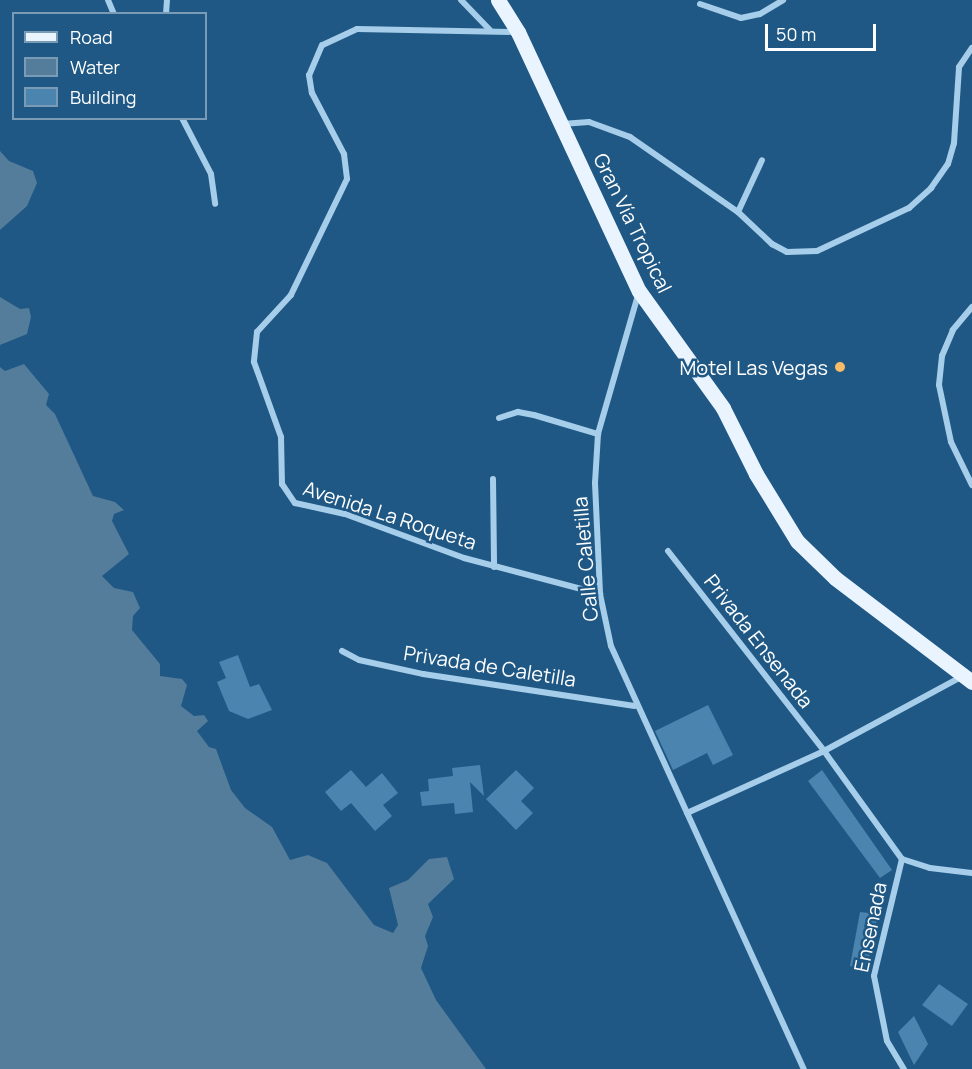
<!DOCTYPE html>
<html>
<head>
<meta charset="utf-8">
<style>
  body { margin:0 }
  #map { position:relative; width:972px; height:1069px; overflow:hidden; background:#1f5884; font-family:Manrope,sans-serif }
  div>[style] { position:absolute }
  .water>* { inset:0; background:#547c9b }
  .building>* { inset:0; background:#4b84ae }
  .street>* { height:6px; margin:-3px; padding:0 3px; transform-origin:3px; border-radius:3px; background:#a6cde9 }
  .primary>* { height:15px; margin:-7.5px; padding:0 7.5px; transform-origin:7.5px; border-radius:7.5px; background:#eaf4fe }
  .dots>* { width:16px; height:16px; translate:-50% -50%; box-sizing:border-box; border:3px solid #1f5884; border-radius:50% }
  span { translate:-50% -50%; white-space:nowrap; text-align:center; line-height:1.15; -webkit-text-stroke:5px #1f5884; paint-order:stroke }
  .street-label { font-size:20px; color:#fff }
  .poi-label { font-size:20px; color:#fff }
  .right { translate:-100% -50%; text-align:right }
  .legend { position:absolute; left:12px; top:12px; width:195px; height:108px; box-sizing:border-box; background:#1f5884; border:2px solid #799bb5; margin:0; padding:8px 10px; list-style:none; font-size:18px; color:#fff }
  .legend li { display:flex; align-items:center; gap:12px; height:30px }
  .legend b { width:30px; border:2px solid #799bb5 }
  .scale { position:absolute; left:765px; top:24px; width:111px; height:27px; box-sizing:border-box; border:3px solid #fff; border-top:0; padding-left:8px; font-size:18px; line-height:21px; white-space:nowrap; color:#fff; -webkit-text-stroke:4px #1f5884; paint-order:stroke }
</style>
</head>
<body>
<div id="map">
  <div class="water">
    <i style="clip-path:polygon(0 151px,9px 161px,33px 171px,37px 183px,27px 206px,0 230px)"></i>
    <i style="clip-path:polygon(0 297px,20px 309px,29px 308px,31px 317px,27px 334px,0 345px)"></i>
    <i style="clip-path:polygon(24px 364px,49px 394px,46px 405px,55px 414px,93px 496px,115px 502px,124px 510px,114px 514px,112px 521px,129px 554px,102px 576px,114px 588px,133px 592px,140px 608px,133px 616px,132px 630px,160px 664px,160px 676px,182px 679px,187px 685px,181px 706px,194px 716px,204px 715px,208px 721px,197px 731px,209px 747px,216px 749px,231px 790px,245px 808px,272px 827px,290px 860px,308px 855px,327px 863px,374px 925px,393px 933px,398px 925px,389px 888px,408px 880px,429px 859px,447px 857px,454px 879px,428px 904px,433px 917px,425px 936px,428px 946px,421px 968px,436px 1000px,486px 1069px,0 1069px,0 367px,5px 371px)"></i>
  </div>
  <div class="building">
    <i style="clip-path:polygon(238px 655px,250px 687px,259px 684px,272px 710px,248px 719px,229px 711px,217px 682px,226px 678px,219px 662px)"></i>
    <i style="clip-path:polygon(708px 705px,733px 755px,713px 765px,707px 753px,673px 770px,655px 731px)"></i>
    <i style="clip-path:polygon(480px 765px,484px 796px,470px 782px,473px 812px,455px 814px,454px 803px,422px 806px,420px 792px,429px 791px,428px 779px,453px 776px,452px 768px)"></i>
    <i style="clip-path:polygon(351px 770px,366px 787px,382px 773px,398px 793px,383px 805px,392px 816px,375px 831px,351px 803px,341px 811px,325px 792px)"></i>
    <i style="clip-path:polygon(516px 770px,534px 788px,521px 801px,533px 813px,516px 830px,486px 799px)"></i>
    <i style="clip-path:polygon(822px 770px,892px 870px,880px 878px,808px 781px)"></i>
    <i style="clip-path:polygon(860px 912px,878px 914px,867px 969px,850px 966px)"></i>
    <i style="clip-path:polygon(939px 984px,968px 1004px,952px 1026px,922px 1005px)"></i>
    <i style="clip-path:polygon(914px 1016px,928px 1044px,914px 1065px,898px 1032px)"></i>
  </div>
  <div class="street">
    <i style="left:108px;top:0;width:15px;rotate:67deg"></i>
    <i style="left:461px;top:0;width:42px;rotate:46deg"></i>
    <i style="left:700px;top:4px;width:43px;rotate:18.9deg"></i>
    <i style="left:741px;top:18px;width:19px;rotate:-12deg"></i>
    <i style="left:760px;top:14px;width:27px;rotate:-31deg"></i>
    <i style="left:166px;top:14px;width:14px;rotate:-86deg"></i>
    <i style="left:515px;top:32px;width:158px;rotate:-178.9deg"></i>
    <i style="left:357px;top:29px;width:38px;rotate:155deg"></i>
    <i style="left:322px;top:45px;width:33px;rotate:113deg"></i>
    <i style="left:309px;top:75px;width:18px;rotate:81deg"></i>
    <i style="left:312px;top:93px;width:69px;rotate:62.3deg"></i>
    <i style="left:344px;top:154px;width:25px;rotate:83deg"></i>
    <i style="left:347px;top:179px;width:129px;rotate:115.8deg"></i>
    <i style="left:291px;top:295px;width:50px;rotate:132.6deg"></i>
    <i style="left:257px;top:332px;width:30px;rotate:96deg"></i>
    <i style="left:254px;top:362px;width:80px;rotate:70.2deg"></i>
    <i style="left:281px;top:437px;width:47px;rotate:88.8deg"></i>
    <i style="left:282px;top:484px;width:23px;rotate:56deg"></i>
    <i style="left:295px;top:503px;width:51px;rotate:12.4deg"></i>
    <i style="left:345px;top:514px;width:127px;rotate:20.3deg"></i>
    <i style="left:464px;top:558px;width:141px;rotate:14.8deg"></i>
    <i style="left:182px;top:118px;width:63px;rotate:62.6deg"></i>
    <i style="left:211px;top:174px;width:30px;rotate:82deg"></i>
    <i style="left:562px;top:124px;width:27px;rotate:-4deg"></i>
    <i style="left:589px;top:122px;width:44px;rotate:20.1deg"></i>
    <i style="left:630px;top:137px;width:131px;rotate:34.8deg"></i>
    <i style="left:738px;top:212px;width:47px;rotate:43.3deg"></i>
    <i style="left:772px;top:244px;width:17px;rotate:28deg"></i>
    <i style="left:787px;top:252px;width:30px;rotate:-2deg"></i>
    <i style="left:817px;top:251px;width:102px;rotate:-25.1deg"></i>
    <i style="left:909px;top:208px;width:30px;rotate:-42deg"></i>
    <i style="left:931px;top:188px;width:29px;rotate:-55deg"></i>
    <i style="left:948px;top:164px;width:22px;rotate:-74deg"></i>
    <i style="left:954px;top:143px;width:76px;rotate:-86.2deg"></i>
    <i style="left:959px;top:67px;width:23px;rotate:-56deg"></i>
    <i style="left:738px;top:212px;width:57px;rotate:-65.2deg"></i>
    <i style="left:638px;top:295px;width:145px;rotate:106.1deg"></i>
    <i style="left:598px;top:434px;width:49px;rotate:93.5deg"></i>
    <i style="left:595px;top:483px;width:111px;rotate:87.4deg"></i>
    <i style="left:600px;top:594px;width:53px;rotate:78.1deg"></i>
    <i style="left:611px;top:646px;width:465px;rotate:65.5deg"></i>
    <i style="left:972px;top:307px;width:30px;rotate:130deg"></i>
    <i style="left:953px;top:330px;width:28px;rotate:113deg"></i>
    <i style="left:942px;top:356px;width:29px;rotate:96deg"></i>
    <i style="left:939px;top:385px;width:58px;rotate:78.1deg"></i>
    <i style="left:951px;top:442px;width:48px;rotate:64deg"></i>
    <i style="left:499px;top:418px;width:20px;rotate:-18deg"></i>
    <i style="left:518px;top:412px;width:16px;rotate:11deg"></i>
    <i style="left:534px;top:415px;width:67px;rotate:16.5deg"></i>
    <i style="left:493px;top:479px;width:88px;rotate:89.3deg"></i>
    <i style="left:668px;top:551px;width:254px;rotate:52deg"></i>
    <i style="left:824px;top:751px;width:133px;rotate:54.2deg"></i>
    <i style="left:902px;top:859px;width:29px;rotate:18deg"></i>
    <i style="left:930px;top:868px;width:42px;rotate:6.8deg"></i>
    <i style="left:342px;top:651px;width:19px;rotate:28deg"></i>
    <i style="left:359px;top:660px;width:66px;rotate:12.3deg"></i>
    <i style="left:423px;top:674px;width:214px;rotate:8.6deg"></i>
    <i style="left:687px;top:813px;width:150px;rotate:-24.3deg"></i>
    <i style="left:824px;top:751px;width:156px;rotate:-28.4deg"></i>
    <i style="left:902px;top:859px;width:120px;rotate:103.5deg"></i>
    <i style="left:874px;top:976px;width:66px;rotate:78.7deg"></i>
    <i style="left:887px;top:1041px;width:33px;rotate:59deg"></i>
  </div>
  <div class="primary">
    <i style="left:498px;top:0;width:38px;rotate:58deg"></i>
    <i style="left:518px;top:32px;width:286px;rotate:65deg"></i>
    <i style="left:639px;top:291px;width:144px;rotate:54.3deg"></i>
    <i style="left:723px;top:408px;width:74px;rotate:63.4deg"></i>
    <i style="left:756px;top:474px;width:79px;rotate:58.5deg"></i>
    <i style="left:797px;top:541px;width:53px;rotate:44.2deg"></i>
    <i style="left:835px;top:578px;width:172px;rotate:37.2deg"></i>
  </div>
  <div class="dots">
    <i style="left:840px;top:367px;background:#f8bb66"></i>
  </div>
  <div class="street-label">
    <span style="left:633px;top:223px;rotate:64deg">Gran Vía Tropical</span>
    <span style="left:390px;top:515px;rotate:18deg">Avenida La Roqueta</span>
    <span style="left:585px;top:559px;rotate:-95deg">Calle Caletilla</span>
    <span style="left:759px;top:641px;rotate:52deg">Privada Ensenada</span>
    <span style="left:490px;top:666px;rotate:9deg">Privada de Caletilla</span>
    <span style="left:870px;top:927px;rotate:-78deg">Ensenada</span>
  </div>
  <div class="poi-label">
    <span class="right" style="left:828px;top:367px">Motel Las Vegas</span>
  </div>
  <ul class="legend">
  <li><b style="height:8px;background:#eaf4fe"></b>Road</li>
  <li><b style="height:16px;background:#547c9b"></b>Water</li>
  <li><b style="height:16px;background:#4b84ae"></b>Building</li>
  </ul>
  <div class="scale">50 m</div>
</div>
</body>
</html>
